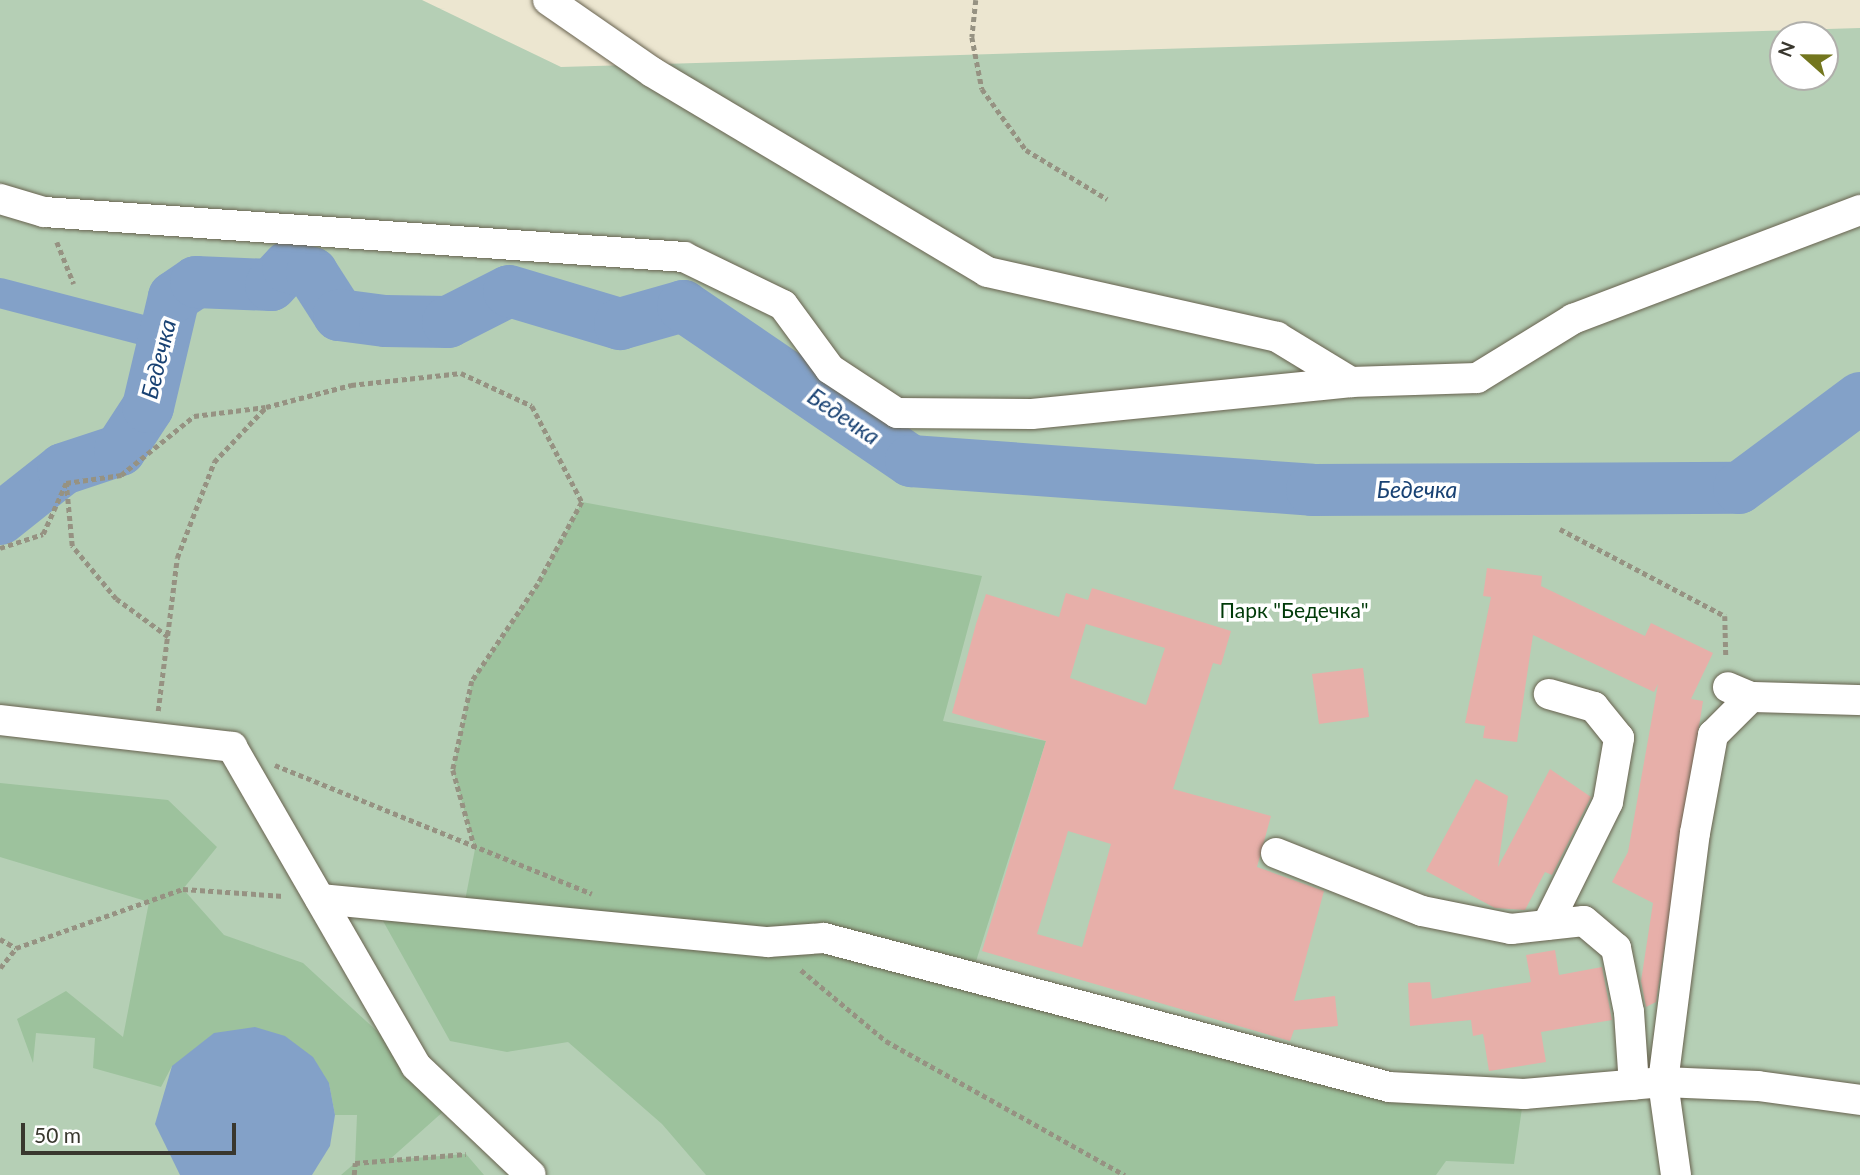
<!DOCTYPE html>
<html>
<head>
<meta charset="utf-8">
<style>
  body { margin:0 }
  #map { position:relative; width:1860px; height:1175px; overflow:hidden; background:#ece6d0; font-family:Lato,sans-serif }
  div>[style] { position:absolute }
  .green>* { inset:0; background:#b5cfb5 }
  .forest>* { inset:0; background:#9dc29d }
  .water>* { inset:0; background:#83a1c8 }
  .canal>* { height:30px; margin:-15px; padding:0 15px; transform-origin:15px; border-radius:15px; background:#83a1c8 }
  .river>* { height:52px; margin:-26px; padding:0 26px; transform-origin:26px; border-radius:26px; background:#83a1c8 }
  .building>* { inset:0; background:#e7afa9 }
  .path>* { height:4.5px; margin-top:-2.25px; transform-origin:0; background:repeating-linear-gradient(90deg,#969282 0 5px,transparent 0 8.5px) }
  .roads { filter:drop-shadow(0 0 2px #68624f) drop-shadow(0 0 2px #68624f) }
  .minor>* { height:30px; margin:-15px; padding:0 15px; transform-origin:15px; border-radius:15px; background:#fff }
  span { translate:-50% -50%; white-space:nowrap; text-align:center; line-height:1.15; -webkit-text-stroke:7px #fff; paint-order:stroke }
  .park-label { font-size:21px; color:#003a08 }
  .water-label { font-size:23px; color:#194273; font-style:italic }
  .north { position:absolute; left:1769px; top:21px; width:70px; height:70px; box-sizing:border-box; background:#fff; border:2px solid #b0afab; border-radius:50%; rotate:291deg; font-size:19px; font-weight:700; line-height:28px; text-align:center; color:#39372e }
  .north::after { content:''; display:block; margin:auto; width:24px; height:32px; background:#73761e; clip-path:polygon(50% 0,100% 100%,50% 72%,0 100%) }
  .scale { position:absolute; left:21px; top:1123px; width:215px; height:32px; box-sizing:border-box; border:4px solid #39372e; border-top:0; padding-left:9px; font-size:21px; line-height:24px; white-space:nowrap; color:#39372e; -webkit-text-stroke:5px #fff; paint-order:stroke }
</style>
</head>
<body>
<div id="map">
  <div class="green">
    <i style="clip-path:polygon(evenodd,0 0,422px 0,561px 67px,1860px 28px,1860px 1175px,0 1175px,0 0,1783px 35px,1825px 35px,1825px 77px,1783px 77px,1783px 35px)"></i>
  </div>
  <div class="forest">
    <i style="clip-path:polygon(582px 502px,982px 576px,943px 721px,1046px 741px,971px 977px,1389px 1087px,1524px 1094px,1514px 1164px,1446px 1161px,1436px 1175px,706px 1175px,662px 1124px,568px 1042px,507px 1052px,450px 1041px,373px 903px,463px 911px,475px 849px,453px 770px,472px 681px,538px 585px)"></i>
    <i style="clip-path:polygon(0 783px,168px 800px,217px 847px,183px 889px,224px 935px,303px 963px,454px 1102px,389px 1160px,466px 1154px,484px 1175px,341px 1175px,355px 1163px,357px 1115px,335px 1115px,329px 1083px,172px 1066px,161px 1087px,93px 1068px,95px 1038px,36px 1033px,33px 1063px,17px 1019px,66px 991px,123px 1037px,149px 902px,0 857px)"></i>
  </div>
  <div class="water">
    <i style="clip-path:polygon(255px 1027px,285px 1036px,313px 1057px,329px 1083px,335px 1115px,330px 1146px,312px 1175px,180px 1175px,155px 1124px,172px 1066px,214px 1033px)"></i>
  </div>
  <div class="canal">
    <i style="left:0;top:293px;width:166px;rotate:14.6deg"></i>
  </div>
  <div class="river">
    <i style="left:0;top:519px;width:80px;rotate:-38.4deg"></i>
    <i style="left:63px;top:469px;width:60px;rotate:-18.4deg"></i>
    <i style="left:120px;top:450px;width:51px;rotate:-56.9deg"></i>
    <i style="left:148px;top:407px;width:113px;rotate:-76.7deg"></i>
    <i style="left:174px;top:297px;width:27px;rotate:-34deg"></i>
    <i style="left:196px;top:282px;width:75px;rotate:2.3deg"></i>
    <i style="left:271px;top:285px;width:25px;rotate:-47deg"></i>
    <i style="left:288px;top:267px;width:25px;rotate:14deg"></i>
    <i style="left:312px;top:273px;width:50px;rotate:57.3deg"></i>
    <i style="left:339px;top:315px;width:46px;rotate:7.4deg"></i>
    <i style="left:385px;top:321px;width:63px;rotate:0.9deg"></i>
    <i style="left:448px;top:322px;width:68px;rotate:-26.9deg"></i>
    <i style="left:509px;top:291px;width:116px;rotate:16.6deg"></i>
    <i style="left:620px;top:324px;width:66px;rotate:-15.9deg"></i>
    <i style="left:683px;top:306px;width:276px;rotate:34.2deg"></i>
    <i style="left:911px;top:461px;width:402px;rotate:4.1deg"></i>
    <i style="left:1312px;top:490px;width:427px;rotate:-0.3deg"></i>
    <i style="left:1739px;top:488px;width:151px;rotate:-36.6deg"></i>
  </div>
  <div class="building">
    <i style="clip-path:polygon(1487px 568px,1542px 576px,1541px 586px,1645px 636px,1651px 623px,1713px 653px,1691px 699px,1703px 701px,1656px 1002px,1646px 1007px,1641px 981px,1653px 903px,1612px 882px,1628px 852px,1658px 684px,1654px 692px,1533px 635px,1517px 742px,1483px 738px,1485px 726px,1465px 723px,1491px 597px,1483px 596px)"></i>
    <i style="clip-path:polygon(evenodd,1092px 588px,1231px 631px,1221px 665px,1213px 663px,1173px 789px,1271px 816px,1257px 867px,1324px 891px,1294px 1001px,1335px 996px,1338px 1026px,1294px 1030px,1290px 1041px,982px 951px,1046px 741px,952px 713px,976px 624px,986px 594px,1059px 617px,1066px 593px,1088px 600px,1092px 588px,1086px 624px,1165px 648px,1146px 705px,1070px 678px,1086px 624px,1092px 588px,1068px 831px,1111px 844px,1082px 947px,1037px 934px,1068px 831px)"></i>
    <i style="clip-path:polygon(1363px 668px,1369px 717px,1319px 724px,1312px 674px)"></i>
    <i style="clip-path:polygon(1550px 769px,1591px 797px,1552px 875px,1545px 872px,1525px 910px,1495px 908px,1426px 871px,1476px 779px,1508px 796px,1498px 867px)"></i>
    <i style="clip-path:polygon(1555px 950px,1559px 975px,1602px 967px,1612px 1020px,1541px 1032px,1546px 1062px,1489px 1071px,1483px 1034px,1473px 1036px,1471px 1020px,1410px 1026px,1408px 983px,1430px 982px,1432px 999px,1531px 982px,1526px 955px)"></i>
  </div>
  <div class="path">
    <i style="left:976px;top:0;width:37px;rotate:96deg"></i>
    <i style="left:972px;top:37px;width:53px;rotate:79.1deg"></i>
    <i style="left:982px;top:89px;width:75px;rotate:54.2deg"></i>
    <i style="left:1026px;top:150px;width:95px;rotate:31.2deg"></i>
    <i style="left:57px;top:242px;width:45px;rotate:68deg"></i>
    <i style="left:1560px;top:529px;width:187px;rotate:27.8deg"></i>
    <i style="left:1725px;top:616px;width:42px;rotate:88.6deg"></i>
    <i style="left:0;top:548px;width:45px;rotate:-18deg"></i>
    <i style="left:43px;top:534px;width:56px;rotate:-65.7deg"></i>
    <i style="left:168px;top:637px;width:64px;rotate:-143.8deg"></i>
    <i style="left:116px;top:599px;width:69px;rotate:-129.7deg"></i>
    <i style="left:72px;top:546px;width:63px;rotate:-95.4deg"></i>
    <i style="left:66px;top:483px;width:56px;rotate:-8.3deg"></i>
    <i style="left:121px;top:475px;width:94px;rotate:-38.9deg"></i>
    <i style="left:194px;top:416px;width:72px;rotate:-7.2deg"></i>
    <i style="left:158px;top:711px;width:154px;rotate:-82.9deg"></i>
    <i style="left:177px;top:558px;width:103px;rotate:-68.9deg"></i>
    <i style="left:214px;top:462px;width:76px;rotate:-46.6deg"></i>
    <i style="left:266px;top:407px;width:88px;rotate:-14.5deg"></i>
    <i style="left:351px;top:385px;width:111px;rotate:-6.2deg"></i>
    <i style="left:461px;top:373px;width:78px;rotate:24.9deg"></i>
    <i style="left:532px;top:406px;width:108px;rotate:62.5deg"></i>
    <i style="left:582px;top:502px;width:93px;rotate:118.2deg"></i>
    <i style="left:538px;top:584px;width:117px;rotate:124.2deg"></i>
    <i style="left:472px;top:681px;width:91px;rotate:102.1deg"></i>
    <i style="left:453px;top:770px;width:82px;rotate:74.4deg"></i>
    <i style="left:275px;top:765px;width:342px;rotate:22.1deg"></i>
    <i style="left:0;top:939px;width:18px;rotate:29deg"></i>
    <i style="left:16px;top:948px;width:177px;rotate:-19.5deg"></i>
    <i style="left:183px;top:889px;width:101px;rotate:4deg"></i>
    <i style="left:0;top:968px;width:26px;rotate:-51deg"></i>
    <i style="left:801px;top:970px;width:111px;rotate:39.9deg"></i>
    <i style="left:886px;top:1041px;width:274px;rotate:29.3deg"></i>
    <i style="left:354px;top:1175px;width:12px;rotate:-85deg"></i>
    <i style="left:355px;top:1163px;width:111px;rotate:-4.6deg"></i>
  </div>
  <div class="roads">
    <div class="minor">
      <i style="left:548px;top:0;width:126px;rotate:34.7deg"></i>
      <i style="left:652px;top:72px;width:390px;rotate:30.8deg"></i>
      <i style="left:987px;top:272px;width:297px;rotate:12.6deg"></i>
      <i style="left:1277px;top:337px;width:87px;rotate:31.3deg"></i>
      <i style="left:0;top:199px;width:46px;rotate:16.5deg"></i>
      <i style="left:44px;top:212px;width:642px;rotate:4.02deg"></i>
      <i style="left:684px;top:257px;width:110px;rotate:25.9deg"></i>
      <i style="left:783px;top:305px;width:79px;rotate:53.7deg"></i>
      <i style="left:830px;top:369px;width:80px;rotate:33.3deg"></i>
      <i style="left:897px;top:413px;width:135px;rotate:0.4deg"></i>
      <i style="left:1032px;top:414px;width:321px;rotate:-5.7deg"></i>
      <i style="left:1351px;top:382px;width:126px;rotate:-1.8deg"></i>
      <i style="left:1477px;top:378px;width:113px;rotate:-31.6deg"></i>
      <i style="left:1573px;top:319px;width:307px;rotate:-20.8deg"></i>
      <i style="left:1751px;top:697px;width:109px;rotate:1.6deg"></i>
      <i style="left:0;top:720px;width:234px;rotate:6.6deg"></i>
      <i style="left:232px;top:747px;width:368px;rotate:60deg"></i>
      <i style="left:416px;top:1066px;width:158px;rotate:43.5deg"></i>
      <i style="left:1276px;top:853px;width:157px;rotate:21.7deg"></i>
      <i style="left:1422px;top:911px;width:91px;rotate:11.4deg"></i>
      <i style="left:1511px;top:929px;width:73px;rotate:-6.3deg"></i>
      <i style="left:1584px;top:921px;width:42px;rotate:40.2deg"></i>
      <i style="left:1616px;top:948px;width:65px;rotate:78.5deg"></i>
      <i style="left:1629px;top:1012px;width:73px;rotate:86.1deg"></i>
      <i style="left:320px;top:899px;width:450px;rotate:5.5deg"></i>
      <i style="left:768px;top:942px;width:56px;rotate:-4.1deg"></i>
      <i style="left:824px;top:938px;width:584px;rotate:14.77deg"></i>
      <i style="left:1389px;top:1087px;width:135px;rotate:3deg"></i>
      <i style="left:1524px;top:1094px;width:140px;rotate:-4.9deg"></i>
      <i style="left:1663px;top:1082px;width:95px;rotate:2.4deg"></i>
      <i style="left:1758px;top:1086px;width:103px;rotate:7.8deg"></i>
      <i style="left:1547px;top:925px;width:137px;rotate:-63.6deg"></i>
      <i style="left:1608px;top:802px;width:65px;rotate:-80.2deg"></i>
      <i style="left:1619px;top:738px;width:40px;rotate:-129deg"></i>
      <i style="left:1594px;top:707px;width:47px;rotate:-163.9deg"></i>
      <i style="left:1676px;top:1175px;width:94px;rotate:-98deg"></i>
      <i style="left:1663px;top:1082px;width:251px;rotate:-82.7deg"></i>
      <i style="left:1695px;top:833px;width:100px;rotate:-79.6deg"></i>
      <i style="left:1713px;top:735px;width:54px;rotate:-45deg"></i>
      <i style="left:1751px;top:697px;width:25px;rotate:-157deg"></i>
    </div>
  </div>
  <div class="park-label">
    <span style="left:1294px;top:610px">Парк "Бедечка"</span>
  </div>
  <div class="water-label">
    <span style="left:158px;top:359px;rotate:-76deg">Бедечка</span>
    <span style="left:844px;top:416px;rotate:34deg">Бедечка</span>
    <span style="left:1417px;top:489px">Бедечка</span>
  </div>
  <div class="north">N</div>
  <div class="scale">50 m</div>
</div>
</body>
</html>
